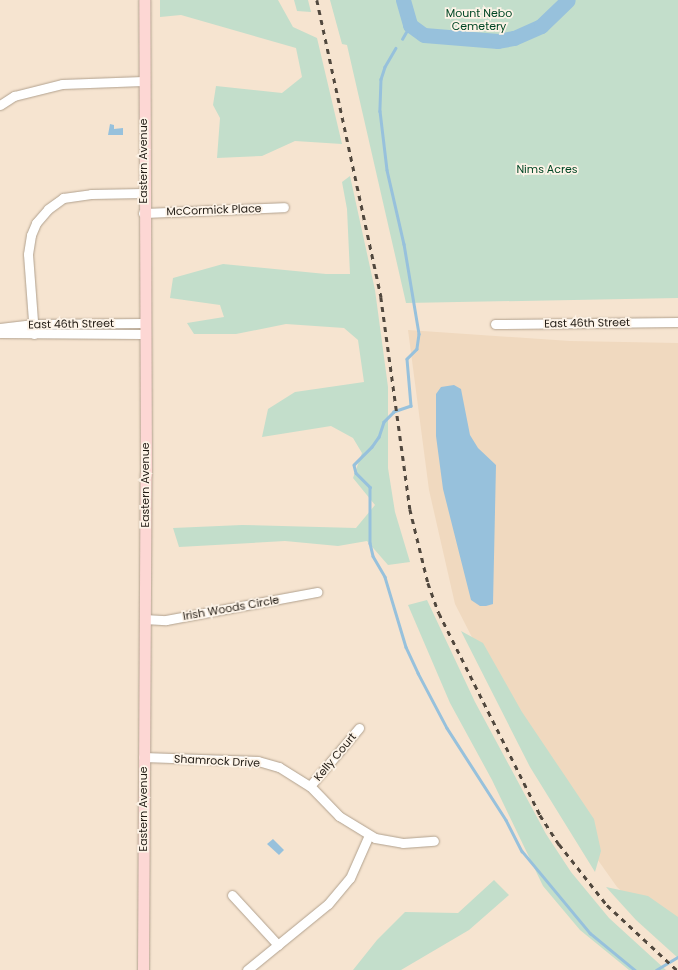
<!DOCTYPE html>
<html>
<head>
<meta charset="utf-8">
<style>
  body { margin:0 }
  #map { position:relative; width:678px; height:970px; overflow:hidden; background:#f6e4d0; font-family:Poppins,sans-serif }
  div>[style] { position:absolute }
  .built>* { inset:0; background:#f0d9bf }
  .green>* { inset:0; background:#c3decb }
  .water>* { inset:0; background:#97c1dc }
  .stream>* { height:2.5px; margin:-1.25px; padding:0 1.25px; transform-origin:1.25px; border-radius:1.25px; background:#97c1dc }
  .river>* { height:15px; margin:-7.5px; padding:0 7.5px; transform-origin:7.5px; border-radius:7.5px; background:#97c1dc }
  .roads { filter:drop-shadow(0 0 1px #b1a18e) drop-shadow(0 0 1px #b1a18e) }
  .minor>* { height:9px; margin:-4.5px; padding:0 4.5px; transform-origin:4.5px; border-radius:4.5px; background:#fff }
  .major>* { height:11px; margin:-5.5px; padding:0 5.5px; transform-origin:5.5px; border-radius:5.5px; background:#fdd7d4 }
  .rail>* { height:2.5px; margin-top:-1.25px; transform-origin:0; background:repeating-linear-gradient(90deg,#51483e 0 5px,transparent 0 10px) }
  span { translate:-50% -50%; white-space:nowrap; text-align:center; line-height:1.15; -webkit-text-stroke:3.5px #fdf3e7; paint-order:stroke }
  .park-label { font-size:11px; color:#004725 }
  .street-label { font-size:11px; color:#211b14 }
</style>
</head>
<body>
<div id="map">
  <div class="built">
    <i style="clip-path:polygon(408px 330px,570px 341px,678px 343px,678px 942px,617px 887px,554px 798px,455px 604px,429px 490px)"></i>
  </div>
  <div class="green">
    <i style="clip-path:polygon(160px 0,278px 0,293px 27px,317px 38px,342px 144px,295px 141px,262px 156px,217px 158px,220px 118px,213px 105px,216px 86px,282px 93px,302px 77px,296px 48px,181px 15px,160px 17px)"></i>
    <i style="clip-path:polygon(294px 0,308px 0,311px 12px,297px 11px)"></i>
    <i style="clip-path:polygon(330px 0,678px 0,678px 298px,406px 303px,347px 45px,342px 44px)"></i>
    <i style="clip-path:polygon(350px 176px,375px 290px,388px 387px,388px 468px,395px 512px,410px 562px,388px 565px,367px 541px,338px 546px,285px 541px,179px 547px,173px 528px,242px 525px,356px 528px,375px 505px,353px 478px,362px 453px,353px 438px,331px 426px,262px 437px,268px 409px,295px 392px,364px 382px,358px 340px,344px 328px,286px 324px,236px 334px,194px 334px,187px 323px,224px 317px,220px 305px,170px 298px,173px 278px,223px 264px,326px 274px,350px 274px,347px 209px,342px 182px)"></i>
    <i style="clip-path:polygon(427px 600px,475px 702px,546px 834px,571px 872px,609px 918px,666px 970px,629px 970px,580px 930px,543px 886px,492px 780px,450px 703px,408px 605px)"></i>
    <i style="clip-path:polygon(461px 631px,483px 643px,522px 712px,594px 819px,601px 851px,595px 872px,530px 767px)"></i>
    <i style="clip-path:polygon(494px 880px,509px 895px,469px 930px,401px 970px,353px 970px,377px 940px,405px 912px,458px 913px)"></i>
    <i style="clip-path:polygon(606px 887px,648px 896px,678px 917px,678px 958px,636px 920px)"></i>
  </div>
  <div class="water">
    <i style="clip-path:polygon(110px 124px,114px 125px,114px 129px,123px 128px,123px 135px,108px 135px)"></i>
    <i style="clip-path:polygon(454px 385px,461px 389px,470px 435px,478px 448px,496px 465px,493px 604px,486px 606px,480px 606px,471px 600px,443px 489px,436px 436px,436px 394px,441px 387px)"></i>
    <i style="clip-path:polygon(273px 839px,284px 850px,279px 855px,267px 844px)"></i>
  </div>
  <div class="stream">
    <i style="left:402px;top:39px;width:16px;rotate:-60deg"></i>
    <i style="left:396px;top:48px;width:22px;rotate:120deg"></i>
    <i style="left:385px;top:67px;width:13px;rotate:108deg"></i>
    <i style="left:381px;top:79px;width:32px;rotate:92deg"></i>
    <i style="left:380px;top:111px;width:59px;rotate:83.2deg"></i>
    <i style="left:387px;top:170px;width:76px;rotate:77.1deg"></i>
    <i style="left:404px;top:244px;width:91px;rotate:80.5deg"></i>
    <i style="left:419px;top:334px;width:15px;rotate:98deg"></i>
    <i style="left:417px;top:349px;width:14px;rotate:135deg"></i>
    <i style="left:407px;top:359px;width:47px;rotate:85.1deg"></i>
    <i style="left:411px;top:406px;width:18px;rotate:161deg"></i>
    <i style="left:394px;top:412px;width:14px;rotate:135deg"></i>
    <i style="left:384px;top:422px;width:16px;rotate:108deg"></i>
    <i style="left:379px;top:437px;width:12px;rotate:125deg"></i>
    <i style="left:372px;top:447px;width:25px;rotate:135deg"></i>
    <i style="left:354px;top:465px;width:8px;rotate:76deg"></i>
    <i style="left:356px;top:473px;width:20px;rotate:45deg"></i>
    <i style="left:370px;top:487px;width:56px;rotate:90deg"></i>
    <i style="left:370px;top:543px;width:13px;rotate:77deg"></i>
    <i style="left:373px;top:556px;width:24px;rotate:60deg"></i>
    <i style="left:385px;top:577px;width:73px;rotate:73.3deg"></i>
    <i style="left:406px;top:647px;width:29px;rotate:65deg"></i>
    <i style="left:418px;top:673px;width:62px;rotate:62.2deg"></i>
    <i style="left:447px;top:728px;width:109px;rotate:57.3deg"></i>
    <i style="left:506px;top:820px;width:35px;rotate:63deg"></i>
    <i style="left:522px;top:851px;width:107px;rotate:50.3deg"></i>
    <i style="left:590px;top:933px;width:58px;rotate:39.4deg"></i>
    <i style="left:656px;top:970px;width:26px;rotate:-31deg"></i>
  </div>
  <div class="river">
    <i style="left:403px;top:0;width:26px;rotate:74deg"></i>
    <i style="left:410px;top:25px;width:17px;rotate:36deg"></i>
    <i style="left:424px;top:35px;width:74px;rotate:4.6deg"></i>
    <i style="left:498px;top:41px;width:16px;rotate:-11deg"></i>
    <i style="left:514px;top:38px;width:30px;rotate:-24deg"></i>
    <i style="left:541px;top:26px;width:37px;rotate:-44deg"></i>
  </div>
  <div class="roads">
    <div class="minor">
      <i style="left:0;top:105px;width:17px;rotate:-33deg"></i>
      <i style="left:14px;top:96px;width:49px;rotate:-14deg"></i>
      <i style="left:62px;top:84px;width:81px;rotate:-2.1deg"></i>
      <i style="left:143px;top:213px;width:141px;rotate:-2.4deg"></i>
      <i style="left:495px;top:324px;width:183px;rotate:-0.6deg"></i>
      <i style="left:0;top:328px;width:34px;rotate:-7deg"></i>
      <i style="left:34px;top:324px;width:109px;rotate:-0.5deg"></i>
      <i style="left:0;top:333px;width:143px;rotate:0.4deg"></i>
      <i style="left:34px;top:334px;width:80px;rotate:-94.3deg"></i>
      <i style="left:28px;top:254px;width:19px;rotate:-81deg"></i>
      <i style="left:31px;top:235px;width:13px;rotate:-67deg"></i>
      <i style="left:36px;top:223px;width:18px;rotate:-49deg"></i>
      <i style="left:48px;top:209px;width:19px;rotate:-36deg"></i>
      <i style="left:63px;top:198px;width:28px;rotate:-8deg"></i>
      <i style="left:91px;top:194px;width:52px;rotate:-1.1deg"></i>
      <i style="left:144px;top:619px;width:22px;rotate:3deg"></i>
      <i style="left:166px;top:620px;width:154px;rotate:-10.5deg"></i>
      <i style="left:143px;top:757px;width:115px;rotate:2deg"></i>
      <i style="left:258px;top:761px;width:22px;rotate:16deg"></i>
      <i style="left:279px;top:767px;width:36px;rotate:32deg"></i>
      <i style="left:310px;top:786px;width:42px;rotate:46deg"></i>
      <i style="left:339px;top:816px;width:42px;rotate:31.4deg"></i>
      <i style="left:375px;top:838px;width:28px;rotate:10deg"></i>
      <i style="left:403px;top:843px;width:31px;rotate:-4deg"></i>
      <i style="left:310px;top:786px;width:76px;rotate:-49.8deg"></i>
      <i style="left:232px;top:895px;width:68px;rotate:47.4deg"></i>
      <i style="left:247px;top:970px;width:104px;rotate:-39.2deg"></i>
      <i style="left:328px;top:904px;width:34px;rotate:-50deg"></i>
      <i style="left:350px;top:878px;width:47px;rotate:-66.2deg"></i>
    </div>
    <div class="major">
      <i style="left:143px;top:970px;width:496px;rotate:-89.7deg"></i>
      <i style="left:146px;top:474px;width:474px;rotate:-90.2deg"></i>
    </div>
  </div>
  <div class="rail">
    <i style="left:317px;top:0;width:304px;rotate:77.8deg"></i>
    <i style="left:381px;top:297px;width:214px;rotate:82.2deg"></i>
    <i style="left:410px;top:509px;width:76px;rotate:76.3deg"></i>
    <i style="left:428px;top:583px;width:32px;rotate:70deg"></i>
    <i style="left:439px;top:613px;width:226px;rotate:63.4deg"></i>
    <i style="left:540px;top:815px;width:35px;rotate:57deg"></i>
    <i style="left:559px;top:844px;width:78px;rotate:51.8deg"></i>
    <i style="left:607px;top:905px;width:96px;rotate:42.9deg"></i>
  </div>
  <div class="park-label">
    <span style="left:479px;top:20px">Mount Nebo<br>Cemetery</span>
    <span style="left:547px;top:169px">Nims Acres</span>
  </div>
  <div class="street-label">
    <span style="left:143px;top:161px;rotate:-90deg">Eastern Avenue</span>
    <span style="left:214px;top:210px;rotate:-2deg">McCormick Place</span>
    <span style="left:587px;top:323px;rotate:-1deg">East 46th Street</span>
    <span style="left:71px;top:324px;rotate:-1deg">East 46th Street</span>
    <span style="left:145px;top:485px;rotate:-90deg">Eastern Avenue</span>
    <span style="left:231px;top:608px;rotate:-10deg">Irish Woods Circle</span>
    <span style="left:335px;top:757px;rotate:-50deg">Kelly Court</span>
    <span style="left:217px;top:761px;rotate:3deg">Shamrock Drive</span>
    <span style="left:143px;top:809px;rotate:-90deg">Eastern Avenue</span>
  </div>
</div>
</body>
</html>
